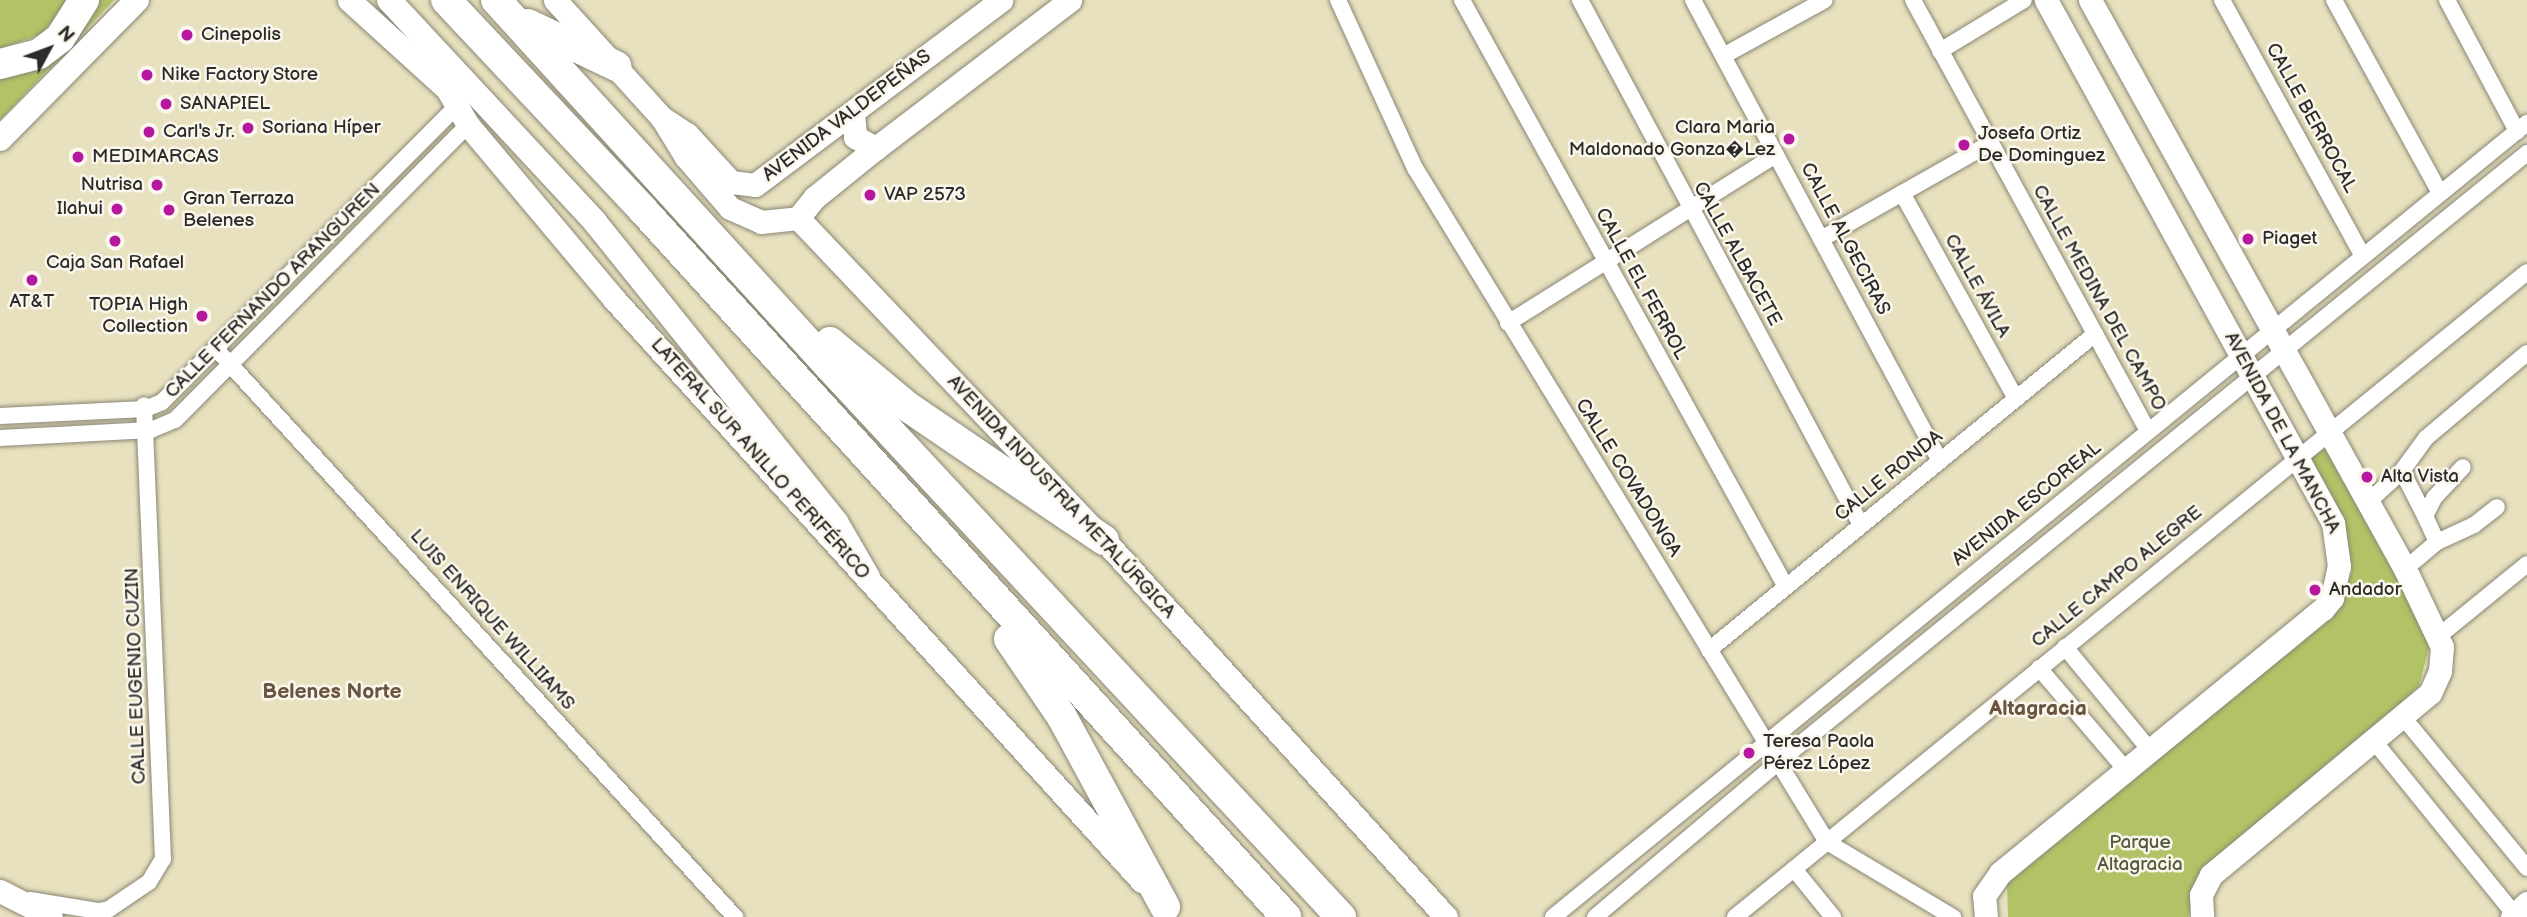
<!DOCTYPE html>
<html>
<head>
<meta charset="utf-8">
<style>
  body { margin:0 }
  #map { position:relative; width:2527px; height:917px; overflow:hidden; background:#e8e1bf; font-family:"Balsamiq Sans",sans-serif }
  div>[style] { position:absolute }
  .green>* { inset:0; background:#b1c366 }
  .roads { filter:drop-shadow(0 0 2px #8a8675) drop-shadow(0 0 2px #8a8675) }
  .street>* { height:16px; margin:-8px; padding:0 8px; transform-origin:8px; border-radius:8px; background:#fff }
  .secondary>* { height:23px; margin:-11.5px; padding:0 11.5px; transform-origin:11.5px; border-radius:11.5px; background:#fff }
  .primary>* { height:24px; margin:-12px; padding:0 12px; transform-origin:12px; border-radius:12px; background:#fff }
  .highway>* { height:30px; margin:-15px; padding:0 15px; transform-origin:15px; border-radius:15px; background:#fff }
  .dots>* { width:19px; height:19px; translate:-50% -50%; box-sizing:border-box; border:4px solid #fbf7ec; border-radius:50% }
  span { translate:-50% -50%; white-space:nowrap; text-align:center; line-height:1.15; -webkit-text-stroke:5px #fbf7ec; paint-order:stroke }
  .poi-label { font-size:19px; color:#2b2b2b }
  .left { translate:0 -50%; text-align:left }
  .right { translate:-100% -50%; text-align:right }
  .street-label { font-size:19px; color:#2b2b2b }
  .park-label { font-size:19px; color:#53593d }
  .neighbourhood-label { font-size:21px; color:#6a5541; font-weight:700 }
  .north { position:absolute; left:14px; top:14px; width:70px; height:70px; -webkit-text-stroke:5px #fbf7ec; paint-order:stroke; rotate:49deg; font-size:19px; font-weight:700; line-height:28px; text-align:center; color:#2b2b2b }
  .north::after { content:''; display:block; margin:auto; width:24px; height:32px; background:#2b2b2b; clip-path:polygon(50% 0,100% 100%,50% 72%,0 100%) }
</style>
</head>
<body>
<div id="map">
  <div class="green">
    <i style="clip-path:polygon(0 0,71px 0,41px 34px,0 49px)"></i>
    <i style="clip-path:polygon(95px 0,114px 0,0 120px,0 73px)"></i>
    <i style="clip-path:polygon(2329px 446px,2431px 640px,2419px 686px,2364px 737px,2201px 869px,2188px 917px,2008px 917px,2007px 884px,2330px 616px,2352px 572px,2336px 509px,2309px 459px)"></i>
  </div>
  <div class="roads">
    <div class="street">
      <i style="left:1338px;top:0;width:185px;rotate:65.4deg"></i>
      <i style="left:1415px;top:168px;width:790px;rotate:58.56deg"></i>
      <i style="left:1827px;top:842px;width:147px;rotate:30.8deg"></i>
      <i style="left:1462px;top:0;width:670px;rotate:61.1deg"></i>
      <i style="left:1580px;top:0;width:595px;rotate:61.84deg"></i>
      <i style="left:1693px;top:0;width:523px;rotate:61.82deg"></i>
      <i style="left:1913px;top:0;width:491px;rotate:61.4deg"></i>
      <i style="left:2222px;top:0;width:292px;rotate:61.2deg"></i>
      <i style="left:2334px;top:0;width:220px;rotate:61.2deg"></i>
      <i style="left:2447px;top:0;width:149px;rotate:61.9deg"></i>
      <i style="left:1940px;top:51px;width:98px;rotate:-31.3deg"></i>
      <i style="left:1723px;top:56px;width:116px;rotate:-28.8deg"></i>
      <i style="left:1902px;top:193px;width:235px;rotate:61deg"></i>
      <i style="left:1821px;top:239px;width:195px;rotate:-29.5deg"></i>
      <i style="left:1508px;top:323px;width:316px;rotate:-32.1deg"></i>
      <i style="left:218px;top:351px;width:767px;rotate:47.59deg"></i>
      <i style="left:0;top:416px;width:145px;rotate:-2.8deg"></i>
      <i style="left:145px;top:409px;width:18px;rotate:-22deg"></i>
      <i style="left:162px;top:402px;width:418px;rotate:-45.1deg"></i>
      <i style="left:0;top:438px;width:151px;rotate:-3deg"></i>
      <i style="left:151px;top:430px;width:26px;rotate:-23deg"></i>
      <i style="left:175px;top:420px;width:416px;rotate:-45.2deg"></i>
      <i style="left:2402px;top:471px;width:51px;rotate:62.9deg"></i>
      <i style="left:2368px;top:502px;width:46px;rotate:-42.4deg"></i>
      <i style="left:2402px;top:471px;width:41px;rotate:-54deg"></i>
      <i style="left:2426px;top:438px;width:132px;rotate:-40.1deg"></i>
      <i style="left:2437px;top:542px;width:29px;rotate:-115deg"></i>
      <i style="left:2425px;top:516px;width:20px;rotate:-63deg"></i>
      <i style="left:2434px;top:498px;width:42px;rotate:-46.9deg"></i>
      <i style="left:2405px;top:569px;width:42px;rotate:-40.2deg"></i>
      <i style="left:2437px;top:542px;width:41px;rotate:-24.7deg"></i>
      <i style="left:2474px;top:525px;width:29px;rotate:-38deg"></i>
      <i style="left:2440px;top:635px;width:112px;rotate:-39.2deg"></i>
      <i style="left:2065px;top:647px;width:134px;rotate:50.5deg"></i>
      <i style="left:1709px;top:650px;width:499px;rotate:-39.3deg"></i>
      <i style="left:2039px;top:668px;width:134px;rotate:49.5deg"></i>
      <i style="left:2403px;top:717px;width:195px;rotate:50.6deg"></i>
      <i style="left:2374px;top:741px;width:224px;rotate:51deg"></i>
      <i style="left:1794px;top:869px;width:62px;rotate:50.9deg"></i>
      <i style="left:30px;top:900px;width:70px;rotate:9.1deg"></i>
      <i style="left:99px;top:911px;width:10px;rotate:-11deg"></i>
      <i style="left:109px;top:909px;width:48px;rotate:-34deg"></i>
      <i style="left:149px;top:882px;width:27px;rotate:-59deg"></i>
      <i style="left:163px;top:859px;width:454px;rotate:-92.4deg"></i>
      <i style="left:1553px;top:917px;width:1257px;rotate:-39.19deg"></i>
      <i style="left:1595px;top:917px;width:238px;rotate:-40.2deg"></i>
      <i style="left:1777px;top:763px;width:967px;rotate:-39.12deg"></i>
      <i style="left:1735px;top:917px;width:1021px;rotate:-39.16deg"></i>
    </div>
    <div class="secondary">
      <i style="left:349px;top:0;width:132px;rotate:42.2deg"></i>
      <i style="left:447px;top:89px;width:42px;rotate:59.7deg"></i>
      <i style="left:468px;top:125px;width:227px;rotate:50deg"></i>
      <i style="left:614px;top:299px;width:786px;rotate:47.79deg"></i>
      <i style="left:555px;top:0;width:159px;rotate:47.8deg"></i>
      <i style="left:662px;top:118px;width:46px;rotate:58.4deg"></i>
      <i style="left:686px;top:157px;width:67px;rotate:49.2deg"></i>
      <i style="left:730px;top:208px;width:34px;rotate:24deg"></i>
      <i style="left:761px;top:222px;width:37px;rotate:-6deg"></i>
      <i style="left:2090px;top:0;width:650px;rotate:61.03deg"></i>
      <i style="left:2405px;top:569px;width:86px;rotate:64.6deg"></i>
      <i style="left:2442px;top:647px;width:24px;rotate:95deg"></i>
      <i style="left:2440px;top:671px;width:24px;rotate:114deg"></i>
      <i style="left:2430px;top:693px;width:285px;rotate:140.3deg"></i>
      <i style="left:2211px;top:875px;width:22px;rotate:117deg"></i>
      <i style="left:2201px;top:895px;width:22px;rotate:87deg"></i>
      <i style="left:853px;top:113px;width:24px;rotate:85deg"></i>
      <i style="left:855px;top:137px;width:24px;rotate:28deg"></i>
      <i style="left:662px;top:118px;width:30px;rotate:33deg"></i>
      <i style="left:687px;top:134px;width:65px;rotate:47.5deg"></i>
      <i style="left:731px;top:182px;width:24px;rotate:7deg"></i>
      <i style="left:755px;top:185px;width:308px;rotate:-36.9deg"></i>
      <i style="left:798px;top:218px;width:444px;rotate:46.5deg"></i>
      <i style="left:1104px;top:540px;width:509px;rotate:47.79deg"></i>
      <i style="left:798px;top:218px;width:26px;rotate:-51deg"></i>
      <i style="left:814px;top:198px;width:80px;rotate:-38.9deg"></i>
      <i style="left:876px;top:148px;width:244px;rotate:-37.3deg"></i>
      <i style="left:0;top:891px;width:57px;rotate:27deg"></i>
      <i style="left:1986px;top:917px;width:21px;rotate:-95deg"></i>
      <i style="left:1984px;top:896px;width:28px;rotate:-55deg"></i>
      <i style="left:2000px;top:873px;width:417px;rotate:-39.3deg"></i>
      <i style="left:2323px;top:609px;width:14px;rotate:-51deg"></i>
      <i style="left:2332px;top:598px;width:33px;rotate:-78deg"></i>
      <i style="left:2339px;top:566px;width:43px;rotate:-97.9deg"></i>
      <i style="left:2333px;top:523px;width:597px;rotate:-118.76deg"></i>
      <i style="left:2512px;top:917px;width:21px;rotate:-43deg"></i>
    </div>
    <div class="primary">
      <i style="left:389px;top:0;width:303px;rotate:47.1deg"></i>
      <i style="left:595px;top:222px;width:385px;rotate:51.2deg"></i>
      <i style="left:836px;top:522px;width:64px;rotate:59.8deg"></i>
      <i style="left:0;top:139px;width:195px;rotate:-45.4deg"></i>
    </div>
    <div class="highway">
      <i style="left:446px;top:0;width:288px;rotate:46.8deg"></i>
      <i style="left:643px;top:210px;width:956px;rotate:47.71deg"></i>
      <i style="left:496px;top:0;width:496px;rotate:47.7deg"></i>
      <i style="left:830px;top:367px;width:751px;rotate:47.11deg"></i>
      <i style="left:528px;top:24px;width:98px;rotate:25.5deg"></i>
      <i style="left:0;top:64px;width:40px;rotate:-14.4deg"></i>
      <i style="left:39px;top:54px;width:26px;rotate:-37deg"></i>
      <i style="left:60px;top:38px;width:45px;rotate:-57.7deg"></i>
      <i style="left:830px;top:342px;width:102px;rotate:39.8deg"></i>
      <i style="left:908px;top:407px;width:237px;rotate:34.2deg"></i>
      <i style="left:1009px;top:639px;width:94px;rotate:55.8deg"></i>
      <i style="left:1062px;top:717px;width:216px;rotate:61.5deg"></i>
    </div>
  </div>
  <div class="dots">
    <i style="left:187px;top:35px;background:#b5179e"></i>
    <i style="left:147px;top:75px;background:#b5179e"></i>
    <i style="left:166px;top:104px;background:#b5179e"></i>
    <i style="left:248px;top:128px;background:#b5179e"></i>
    <i style="left:149px;top:132px;background:#b5179e"></i>
    <i style="left:1789px;top:139px;background:#b5179e"></i>
    <i style="left:1964px;top:145px;background:#b5179e"></i>
    <i style="left:78px;top:157px;background:#b5179e"></i>
    <i style="left:157px;top:185px;background:#b5179e"></i>
    <i style="left:870px;top:195px;background:#b5179e"></i>
    <i style="left:117px;top:209px;background:#b5179e"></i>
    <i style="left:169px;top:210px;background:#b5179e"></i>
    <i style="left:2248px;top:239px;background:#b5179e"></i>
    <i style="left:115px;top:241px;background:#b5179e"></i>
    <i style="left:32px;top:280px;background:#b5179e"></i>
    <i style="left:202px;top:316px;background:#b5179e"></i>
    <i style="left:2367px;top:477px;background:#b5179e"></i>
    <i style="left:2315px;top:590px;background:#b5179e"></i>
    <i style="left:1749px;top:753px;background:#b5179e"></i>
  </div>
  <div class="poi-label">
    <span class="left" style="left:201px;top:35px">Cinepolis</span>
    <span class="left" style="left:161px;top:75px">Nike Factory Store</span>
    <span class="left" style="left:180px;top:104px">SANAPIEL</span>
    <span class="left" style="left:262px;top:128px">Soriana Híper</span>
    <span class="right" style="left:1775px;top:139px">Clara Maria<br>Maldonado Gonza�Lez</span>
    <span class="left" style="left:163px;top:132px">Carl's Jr.</span>
    <span class="left" style="left:1978px;top:145px">Josefa Ortiz<br>De Dominguez</span>
    <span class="left" style="left:92px;top:157px">MEDIMARCAS</span>
    <span class="right" style="left:143px;top:185px">Nutrisa</span>
    <span class="left" style="left:884px;top:195px">VAP 2573</span>
    <span class="left" style="left:183px;top:210px">Gran Terraza<br>Belenes</span>
    <span class="right" style="left:103px;top:209px">Ilahui</span>
    <span class="left" style="left:2262px;top:239px">Piaget</span>
    <span style="left:115px;top:263px">Caja San Rafael</span>
    <span style="left:32px;top:302px">AT&amp;T</span>
    <span class="right" style="left:188px;top:316px">TOPIA High<br>Collection</span>
    <span class="left" style="left:2381px;top:477px">Alta Vista</span>
    <span class="left" style="left:2329px;top:590px">Andador</span>
    <span class="left" style="left:1763px;top:753px">Teresa Paola<br>Pérez López</span>
  </div>
  <div class="street-label">
    <span style="left:847px;top:116px;rotate:-37deg">AVENIDA VALDEPEÑAS</span>
    <span style="left:2311px;top:118px;rotate:61deg">CALLE BERROCAL</span>
    <span style="left:1845px;top:239px;rotate:62deg">CALLE ALGECIRAS</span>
    <span style="left:1737px;top:254px;rotate:61deg">CALLE ALBACETE</span>
    <span style="left:1641px;top:284px;rotate:61deg">CALLE EL FERROL</span>
    <span style="left:1977px;top:286px;rotate:61deg">CALLE ÁVILA</span>
    <span style="left:273px;top:291px;rotate:-45deg">CALLE FERNANDO ARANGUREN</span>
    <span style="left:2099px;top:298px;rotate:61deg">CALLE MEDINA DEL CAMPO</span>
    <span style="left:2282px;top:433px;rotate:62deg">AVENIDA DE LA MANCHA</span>
    <span style="left:760px;top:459px;rotate:48deg">LATERAL SUR ANILLO PERIFÉRICO</span>
    <span style="left:1889px;top:476px;rotate:-39deg">CALLE RONDA</span>
    <span style="left:1628px;top:478px;rotate:58deg">CALLE COVADONGA</span>
    <span style="left:1061px;top:497px;rotate:47deg">AVENIDA INDUSTRIA METALÚRGICA</span>
    <span style="left:2027px;top:504px;rotate:-39deg">AVENIDA ESCOREAL</span>
    <span style="left:2117px;top:577px;rotate:-39deg">CALLE CAMPO ALEGRE</span>
    <span style="left:492px;top:620px;rotate:48deg">LUIS ENRIQUE WILLIIAMS</span>
    <span style="left:136px;top:676px;rotate:-92deg">CALLE EUGENIO CUZIN</span>
  </div>
  <div class="park-label">
    <span style="left:2140px;top:854px">Parque<br>Altagracia</span>
  </div>
  <div class="neighbourhood-label">
    <span style="left:332px;top:692px">Belenes Norte</span>
    <span style="left:2038px;top:709px">Altagracia</span>
  </div>
  <div class="north">N</div>
</div>
</body>
</html>
